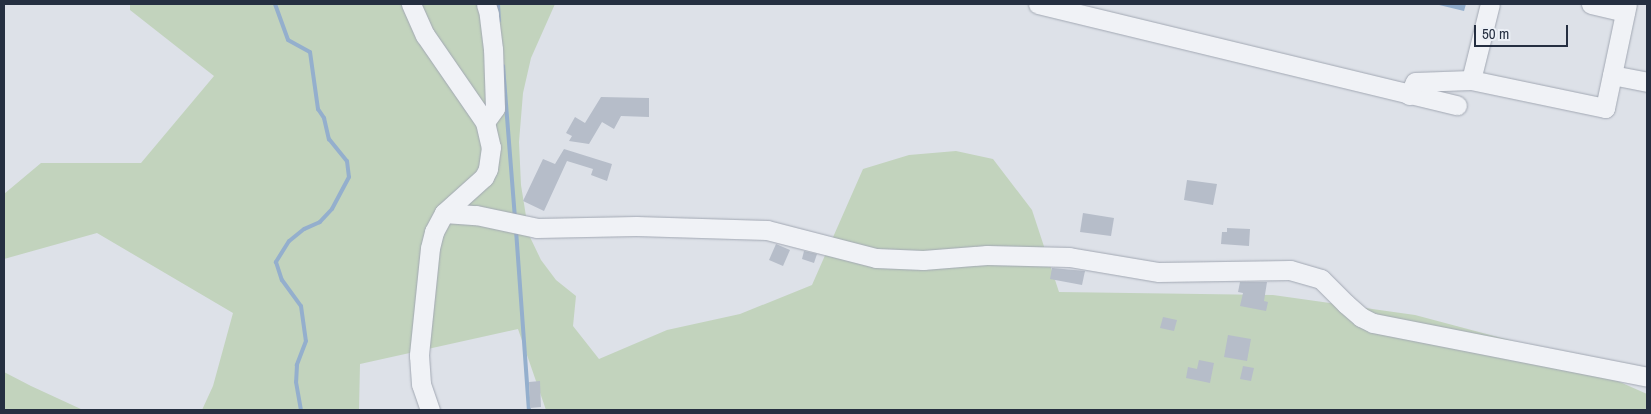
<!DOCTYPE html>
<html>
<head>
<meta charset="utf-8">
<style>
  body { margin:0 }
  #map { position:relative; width:1651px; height:414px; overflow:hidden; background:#dde1e8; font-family:"Archivo Narrow",sans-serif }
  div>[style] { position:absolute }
  .green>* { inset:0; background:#c2d3bd }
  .water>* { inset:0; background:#94afcd }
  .stream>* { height:4px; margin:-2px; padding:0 2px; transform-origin:2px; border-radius:2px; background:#94afcd }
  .building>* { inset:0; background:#b6bdc9 }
  .roads { filter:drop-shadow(0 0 1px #a2a8b3) drop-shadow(0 0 1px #a2a8b3) }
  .minor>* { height:19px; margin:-9.5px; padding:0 9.5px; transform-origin:9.5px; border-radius:9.5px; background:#f0f2f6 }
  span { translate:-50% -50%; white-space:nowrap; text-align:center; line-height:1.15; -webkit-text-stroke:4px #ecf0f6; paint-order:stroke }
  .frame { position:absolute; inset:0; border:5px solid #252f41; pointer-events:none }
  .scale { position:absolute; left:1474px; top:25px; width:94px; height:22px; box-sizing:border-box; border:2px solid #252f41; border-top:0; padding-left:6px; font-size:15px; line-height:18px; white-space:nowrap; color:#252f41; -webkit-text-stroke:4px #ecf0f6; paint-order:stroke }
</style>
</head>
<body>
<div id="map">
  <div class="green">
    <i style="clip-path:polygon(130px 4px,555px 4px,531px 58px,523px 93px,519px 142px,521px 185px,529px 235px,541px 260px,556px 280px,576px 296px,573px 326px,599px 359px,667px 330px,740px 314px,812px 285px,863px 169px,909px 155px,956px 151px,993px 159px,1032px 210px,1059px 292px,1273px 295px,1415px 315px,1550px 351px,1647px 394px,1647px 410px,546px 410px,518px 329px,360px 364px,359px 410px,202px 410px,213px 386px,233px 313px,97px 233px,4px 259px,4px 194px,41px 163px,141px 163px,214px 76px,130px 10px)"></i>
    <i style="clip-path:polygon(4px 372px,31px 386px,83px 410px,4px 410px)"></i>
  </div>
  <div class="water">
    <i style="clip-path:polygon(1435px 4px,1466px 4px,1464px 11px)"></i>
  </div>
  <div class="stream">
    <i style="left:275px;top:4px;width:38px;rotate:70deg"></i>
    <i style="left:288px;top:40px;width:25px;rotate:29deg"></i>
    <i style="left:310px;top:52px;width:58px;rotate:82deg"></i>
    <i style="left:318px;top:109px;width:11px;rotate:56deg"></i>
    <i style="left:324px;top:118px;width:22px;rotate:77deg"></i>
    <i style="left:329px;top:139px;width:28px;rotate:51deg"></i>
    <i style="left:347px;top:161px;width:16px;rotate:83deg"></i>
    <i style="left:349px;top:177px;width:36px;rotate:118deg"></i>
    <i style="left:332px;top:209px;width:18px;rotate:133deg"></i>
    <i style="left:320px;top:222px;width:17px;rotate:156deg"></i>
    <i style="left:304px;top:229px;width:19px;rotate:141deg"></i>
    <i style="left:289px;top:241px;width:25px;rotate:122deg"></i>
    <i style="left:276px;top:262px;width:19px;rotate:72deg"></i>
    <i style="left:282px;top:280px;width:32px;rotate:54deg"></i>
    <i style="left:301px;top:306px;width:35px;rotate:82deg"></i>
    <i style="left:306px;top:341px;width:26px;rotate:111deg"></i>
    <i style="left:297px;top:365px;width:17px;rotate:93deg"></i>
    <i style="left:296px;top:382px;width:28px;rotate:80deg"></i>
    <i style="left:498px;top:4px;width:17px;rotate:87deg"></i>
    <i style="left:503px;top:66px;width:152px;rotate:85.5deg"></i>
    <i style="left:516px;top:230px;width:180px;rotate:85.9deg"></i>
  </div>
  <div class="building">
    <i style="clip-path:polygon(601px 97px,649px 98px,649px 117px,621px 116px,614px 129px,602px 122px,589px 144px,569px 141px,572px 136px,566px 133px,575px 117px,585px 123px)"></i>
    <i style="clip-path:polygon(564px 149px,612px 164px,607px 181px,591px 175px,593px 169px,567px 161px,544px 211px,523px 201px,543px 159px,555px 164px)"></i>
    <i style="clip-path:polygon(1187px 180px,1217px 184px,1213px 205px,1184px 200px)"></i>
    <i style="clip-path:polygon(1083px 213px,1114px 218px,1111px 236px,1080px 232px)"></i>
    <i style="clip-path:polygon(1227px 228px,1250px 229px,1249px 246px,1221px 244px,1222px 232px,1227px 232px)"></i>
    <i style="clip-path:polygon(776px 244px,790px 250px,783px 266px,769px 260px)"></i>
    <i style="clip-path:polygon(804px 251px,817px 254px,814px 263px,802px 259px)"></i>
    <i style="clip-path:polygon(1052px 268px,1085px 271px,1082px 285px,1050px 279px)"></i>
    <i style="clip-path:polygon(1240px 282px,1267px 282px,1264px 301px,1268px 302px,1266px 311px,1240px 306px,1243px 293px,1238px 292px)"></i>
    <i style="clip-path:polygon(1163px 317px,1177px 320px,1174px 331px,1160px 328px)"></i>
    <i style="clip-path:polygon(1228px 335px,1251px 339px,1247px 361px,1224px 357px)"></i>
    <i style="clip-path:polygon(1199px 360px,1214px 363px,1210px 383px,1186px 378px,1188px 367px,1197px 369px)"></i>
    <i style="clip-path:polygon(1243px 366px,1254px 368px,1251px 381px,1240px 379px)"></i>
    <i style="clip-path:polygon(540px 381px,541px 407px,530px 408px,529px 382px)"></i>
  </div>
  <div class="roads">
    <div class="minor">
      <i style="left:411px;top:4px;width:34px;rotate:66deg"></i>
      <i style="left:425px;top:35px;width:106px;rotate:55.4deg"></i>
      <i style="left:485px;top:122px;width:26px;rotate:77deg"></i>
      <i style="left:491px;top:147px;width:22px;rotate:98deg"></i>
      <i style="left:488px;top:169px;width:9px;rotate:117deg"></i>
      <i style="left:484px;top:177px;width:54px;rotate:138deg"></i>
      <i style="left:444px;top:213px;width:21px;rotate:118deg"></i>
      <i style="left:434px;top:232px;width:16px;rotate:104deg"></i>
      <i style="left:430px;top:248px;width:108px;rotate:95.9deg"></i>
      <i style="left:419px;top:355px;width:29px;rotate:86deg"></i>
      <i style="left:421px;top:384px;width:28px;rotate:71deg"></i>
      <i style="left:1038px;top:4px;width:431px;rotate:13.6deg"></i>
      <i style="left:1591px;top:4px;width:35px;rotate:13deg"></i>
      <i style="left:1612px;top:75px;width:36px;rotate:11deg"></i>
      <i style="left:1471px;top:80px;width:78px;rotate:-76deg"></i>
      <i style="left:1409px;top:95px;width:14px;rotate:-65deg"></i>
      <i style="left:1415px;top:82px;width:56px;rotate:-2deg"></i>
      <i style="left:1471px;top:80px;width:137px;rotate:11.8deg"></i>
      <i style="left:1605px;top:108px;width:106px;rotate:-78.1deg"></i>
      <i style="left:485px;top:122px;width:17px;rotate:-54deg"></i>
      <i style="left:495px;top:108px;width:59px;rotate:-91.9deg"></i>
      <i style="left:493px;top:49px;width:35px;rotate:-97deg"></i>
      <i style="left:489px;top:14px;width:10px;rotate:-107deg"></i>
      <i style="left:444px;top:213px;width:32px;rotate:4deg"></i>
      <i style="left:476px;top:215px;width:62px;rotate:12deg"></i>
      <i style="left:537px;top:228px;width:99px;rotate:-1.2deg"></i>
      <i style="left:636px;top:226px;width:131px;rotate:1.7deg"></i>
      <i style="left:767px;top:230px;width:113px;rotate:14.4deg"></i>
      <i style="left:876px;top:258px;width:47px;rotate:2.4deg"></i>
      <i style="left:923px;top:260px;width:64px;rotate:-4.5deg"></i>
      <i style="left:987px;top:255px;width:82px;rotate:1.4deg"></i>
      <i style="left:1069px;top:257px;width:91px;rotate:9.5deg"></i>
      <i style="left:1159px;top:272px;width:131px;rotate:-0.9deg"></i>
      <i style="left:1290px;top:270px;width:32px;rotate:16deg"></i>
      <i style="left:1321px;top:279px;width:35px;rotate:45deg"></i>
      <i style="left:1346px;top:304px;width:20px;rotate:41deg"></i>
      <i style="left:1361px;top:317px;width:13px;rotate:27deg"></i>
      <i style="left:1373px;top:323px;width:279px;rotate:11.1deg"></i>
    </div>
  </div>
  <div class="frame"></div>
  <div class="scale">50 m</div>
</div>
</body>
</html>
